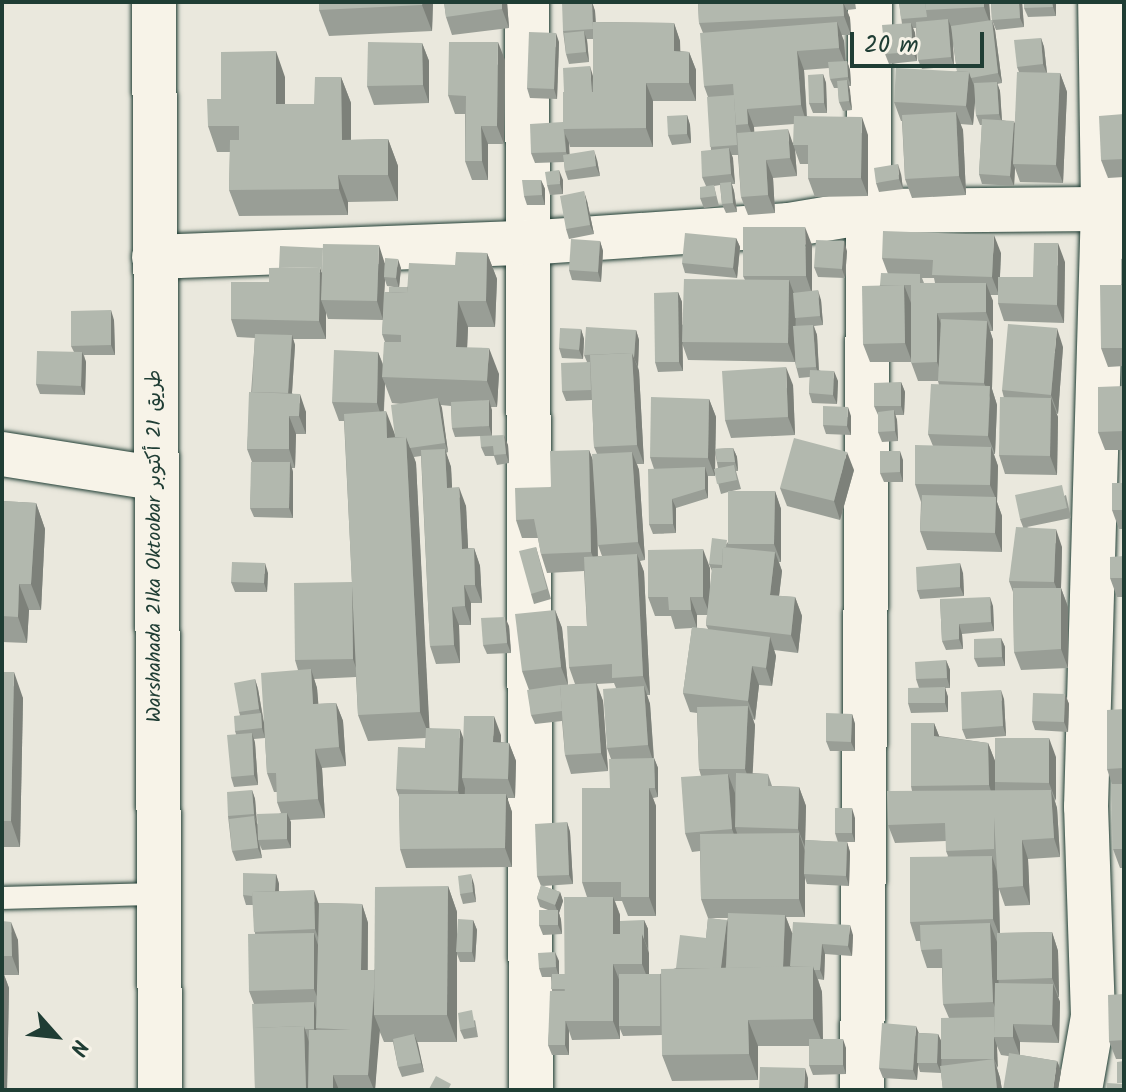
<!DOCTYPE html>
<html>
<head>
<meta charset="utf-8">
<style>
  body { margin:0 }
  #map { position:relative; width:1126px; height:1092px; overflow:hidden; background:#eae8dd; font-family:Kalam,"Playpen Sans Arabic",sans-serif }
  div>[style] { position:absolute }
  .roads { filter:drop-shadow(0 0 2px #1f3d34) drop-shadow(0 0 2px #1f3d34) }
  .lane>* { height:22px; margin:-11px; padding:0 11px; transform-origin:11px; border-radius:11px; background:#f7f3e8 }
  .street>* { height:44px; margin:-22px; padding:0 22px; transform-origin:22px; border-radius:22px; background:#f7f3e8 }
  .secondary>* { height:44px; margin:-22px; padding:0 22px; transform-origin:22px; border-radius:22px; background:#f7f3e8 }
  .primary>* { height:44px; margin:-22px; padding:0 22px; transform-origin:22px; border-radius:22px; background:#f7f3e8 }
  .wall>* { inset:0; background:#999e96 }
  .shaded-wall>* { inset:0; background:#7d817a }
  .building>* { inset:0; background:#b2b8ae }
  span { translate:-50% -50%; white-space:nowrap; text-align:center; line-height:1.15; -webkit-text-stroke:6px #f7f3e8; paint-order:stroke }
  .street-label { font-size:20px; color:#1f3d34 }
  .frame { position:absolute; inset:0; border:4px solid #1f3d34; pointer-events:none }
  .north { position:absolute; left:16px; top:996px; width:80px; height:80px; -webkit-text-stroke:6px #f7f3e8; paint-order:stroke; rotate:117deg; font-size:22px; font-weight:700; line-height:32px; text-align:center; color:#1f3d34 }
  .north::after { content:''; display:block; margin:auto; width:28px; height:36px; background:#1f3d34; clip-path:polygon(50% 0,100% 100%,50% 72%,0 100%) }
  .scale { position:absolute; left:850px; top:32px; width:134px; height:36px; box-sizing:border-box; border:4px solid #1f3d34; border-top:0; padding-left:10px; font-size:24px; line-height:28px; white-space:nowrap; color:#1f3d34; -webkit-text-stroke:6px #f7f3e8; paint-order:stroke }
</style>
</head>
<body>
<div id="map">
  <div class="roads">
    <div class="lane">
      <i style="left:2px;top:898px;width:156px;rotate:-1.5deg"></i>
    </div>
    <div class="street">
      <i style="left:527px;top:2px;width:1088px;rotate:89.79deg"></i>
      <i style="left:154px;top:257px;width:370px;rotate:-2.2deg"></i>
      <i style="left:524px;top:243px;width:266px;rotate:-3.9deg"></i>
      <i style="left:789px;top:225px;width:85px;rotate:-9.5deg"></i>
      <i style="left:873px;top:211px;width:251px;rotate:-0.5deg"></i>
      <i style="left:862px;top:1090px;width:1088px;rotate:-89.58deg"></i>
      <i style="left:1080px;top:1090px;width:75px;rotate:-80deg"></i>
      <i style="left:1093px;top:1016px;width:209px;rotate:-91.9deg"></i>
      <i style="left:1086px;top:807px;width:601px;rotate:-88.38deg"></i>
      <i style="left:1103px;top:206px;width:204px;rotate:-90.8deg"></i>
    </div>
    <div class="secondary">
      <i style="left:2px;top:454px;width:154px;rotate:9deg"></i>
    </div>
    <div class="primary">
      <i style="left:154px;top:2px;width:1088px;rotate:89.68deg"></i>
    </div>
  </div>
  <div class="wall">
    <i style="clip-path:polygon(319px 2px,433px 2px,432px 31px,329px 36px,319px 10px)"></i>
    <i style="clip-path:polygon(444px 2px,507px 2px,509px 28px,452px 35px,446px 17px)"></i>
    <i style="clip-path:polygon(592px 2px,595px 11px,596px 22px,674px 23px,680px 41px,680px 51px,689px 52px,696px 70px,696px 101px,653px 101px,653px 147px,570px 147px,569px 143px,569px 154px,597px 160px,600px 176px,568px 180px,565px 171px,564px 162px,535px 163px,531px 153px,563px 122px,593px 76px,593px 39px,587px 39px,589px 62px,569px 64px,566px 54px,563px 31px)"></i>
    <i style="clip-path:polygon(evenodd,698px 2px,855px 2px,856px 9px,847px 10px,850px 18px,851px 35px,841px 35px,844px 41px,845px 61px,847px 61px,850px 70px,851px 86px,849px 86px,852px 110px,843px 111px,839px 102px,838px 88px,834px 88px,830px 79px,829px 68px,804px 70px,807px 116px,868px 135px,868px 196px,815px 197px,808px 178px,808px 164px,800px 164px,795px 150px,797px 176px,773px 178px,775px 213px,748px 215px,741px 197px,738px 155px,732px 155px,735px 184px,732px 184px,734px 191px,737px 212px,726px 213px,722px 204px,720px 185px,714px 186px,719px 206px,704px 208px,700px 198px,706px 186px,702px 177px,711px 150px,708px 97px,704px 86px,703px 33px,699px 23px,698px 2px,794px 124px,794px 143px,754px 132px,754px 127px,794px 124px)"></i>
    <i style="clip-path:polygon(899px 2px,989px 2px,990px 21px,992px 20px,995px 30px,1002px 83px,997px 84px,1000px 91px,1002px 120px,1015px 123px,1019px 72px,1017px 67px,1041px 38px,1044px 47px,1047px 73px,1060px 73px,1067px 92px,1063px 183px,1020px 182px,1015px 168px,1014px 186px,982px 184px,979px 174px,982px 125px,980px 125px,976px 115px,975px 96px,973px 125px,960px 124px,963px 130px,966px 195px,912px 198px,905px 179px,902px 121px,901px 121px,894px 102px,957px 71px,953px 43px,954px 66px,922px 69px,918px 60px,916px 28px,913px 28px,915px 33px,917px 61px,889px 64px,885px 54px,902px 24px)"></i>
    <i style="clip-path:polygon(991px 2px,1022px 2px,1024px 27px,996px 30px,992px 20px)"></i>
    <i style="clip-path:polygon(1024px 2px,1056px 2px,1056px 16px,1028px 17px,1024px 8px)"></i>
    <i style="clip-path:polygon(559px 42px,557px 99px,530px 98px,527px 88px)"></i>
    <i style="clip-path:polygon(422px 43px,429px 61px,429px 103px,374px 105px,367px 86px)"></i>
    <i style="clip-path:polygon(505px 60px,504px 144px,488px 144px,488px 180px,472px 180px,465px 161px,465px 114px,455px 114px,448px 95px)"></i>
    <i style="clip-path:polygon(823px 74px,826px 83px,827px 113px,813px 113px,809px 103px)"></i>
    <i style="clip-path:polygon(285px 77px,285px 104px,314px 104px,341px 77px,351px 103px,351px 140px,388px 139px,398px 166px,398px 201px,348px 202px,348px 215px,239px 216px,229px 190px,230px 152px,217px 152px,208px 126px,221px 99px)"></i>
    <i style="clip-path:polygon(1124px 114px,1124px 177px,1108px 178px,1101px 160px)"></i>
    <i style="clip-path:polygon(687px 115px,690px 125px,691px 143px,672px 145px,668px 135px)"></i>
    <i style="clip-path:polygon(901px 174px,903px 189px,879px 192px,876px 183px)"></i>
    <i style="clip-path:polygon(541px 180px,545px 189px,545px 205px,527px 205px,524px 196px)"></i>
    <i style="clip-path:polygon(563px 180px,563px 194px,550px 195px,547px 185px)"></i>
    <i style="clip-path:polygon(587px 201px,594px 234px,569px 239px,566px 229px)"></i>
    <i style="clip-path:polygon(736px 238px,740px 247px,737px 278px,685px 273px,682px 263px)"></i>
    <i style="clip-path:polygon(600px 241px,603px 251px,601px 282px,572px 280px,569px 270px)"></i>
    <i style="clip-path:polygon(812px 245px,812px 291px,821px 300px,823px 325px,814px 326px,817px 335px,819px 370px,838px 381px,837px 404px,812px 403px,809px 393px,810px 377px,799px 378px,795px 362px,688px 360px,682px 343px,683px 371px,658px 372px,655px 362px,678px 292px,682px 302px,682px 325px,745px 280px,743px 276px)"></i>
    <i style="clip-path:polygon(847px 251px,845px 278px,818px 277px,814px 267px)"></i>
    <i style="clip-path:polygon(evenodd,487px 253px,497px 279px,495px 327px,468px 327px,467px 348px,499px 374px,497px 407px,491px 407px,492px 436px,508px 445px,509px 463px,497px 465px,494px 456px,485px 456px,481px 447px,482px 436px,455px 437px,452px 428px,451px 406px,441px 405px,448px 452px,446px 453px,451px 467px,452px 488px,466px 506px,468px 548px,474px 548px,480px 566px,482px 603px,471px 603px,471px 625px,459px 625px,460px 663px,436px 664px,430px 646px,421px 456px,414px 457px,416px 463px,429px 728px,463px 739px,501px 735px,501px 742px,509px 743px,516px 761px,515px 798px,507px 798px,512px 812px,512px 867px,406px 868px,400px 849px,399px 797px,396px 789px,425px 748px,426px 738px,368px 741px,358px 715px,356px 677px,314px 679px,317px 688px,318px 704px,336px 703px,343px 721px,346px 766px,322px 768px,325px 818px,290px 820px,291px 848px,262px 850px,260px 845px,262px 858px,236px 861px,232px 851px,228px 816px,252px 790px,255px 799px,257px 824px,281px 813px,277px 802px,277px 792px,274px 792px,267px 773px,265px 738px,254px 739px,255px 743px,258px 785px,234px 787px,231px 777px,236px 734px,235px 731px,240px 715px,239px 712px,255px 679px,258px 689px,264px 722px,298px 670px,295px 660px,352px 582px,344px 421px,339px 421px,332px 402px,378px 352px,383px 364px,385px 342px,382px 334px,383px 320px,328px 319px,326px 313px,326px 339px,293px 339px,295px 345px,292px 393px,306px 412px,306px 434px,296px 434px,295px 468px,292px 468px,293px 472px,293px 518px,254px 517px,250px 508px,252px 462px,247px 449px,255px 338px,237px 337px,231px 319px,269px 282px,385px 263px,401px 268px,399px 287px,407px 287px,455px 265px,487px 253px,385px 280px,387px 286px,394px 287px,389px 292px,384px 292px,385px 280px,487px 253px,385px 384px,392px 403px,401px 404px,395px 436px,384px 411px,385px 384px)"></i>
    <i style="clip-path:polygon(evenodd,1001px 253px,1000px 277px,1033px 277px,1065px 262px,1064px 323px,1004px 321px,998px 303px,998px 295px,990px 295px,993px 301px,993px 331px,990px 331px,993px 340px,992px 389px,997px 405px,995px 454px,994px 454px,998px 466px,997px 502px,1002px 516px,1002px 552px,927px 550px,920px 531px,921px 502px,915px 484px,933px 446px,928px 434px,939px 385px,938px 381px,918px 381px,911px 362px,870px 362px,863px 344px,880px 285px,888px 274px,882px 258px,1001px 253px,922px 278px,934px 278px,935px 283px,924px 283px,922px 278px)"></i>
    <i style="clip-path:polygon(1124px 258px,1124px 366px,1108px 367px,1101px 348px,1121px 285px)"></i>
    <i style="clip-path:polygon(114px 320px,115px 355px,84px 355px,86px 362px,85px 395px,40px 394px,36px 384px,74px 352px,71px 346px)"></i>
    <i style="clip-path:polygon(581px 329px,584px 339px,583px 359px,562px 358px,559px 348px)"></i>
    <i style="clip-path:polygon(evenodd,636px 330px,639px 340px,638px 367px,639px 371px,644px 464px,637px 464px,639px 470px,645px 560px,640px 561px,644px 572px,650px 695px,647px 695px,650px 704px,654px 758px,658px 768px,658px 797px,653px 798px,656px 806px,656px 916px,628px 916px,622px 901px,615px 901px,620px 915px,620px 934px,644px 920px,648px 929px,649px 974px,660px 974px,676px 968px,706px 938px,708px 918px,701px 899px,700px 851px,692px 852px,685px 833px,701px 776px,699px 769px,697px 713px,690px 712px,683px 693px,692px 628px,675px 629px,671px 616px,655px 616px,648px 597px,710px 568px,710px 590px,712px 571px,709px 564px,728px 542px,728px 492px,721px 494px,715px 472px,715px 476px,708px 476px,708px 498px,676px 508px,676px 533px,653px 534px,649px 524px,654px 469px,650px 457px,709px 399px,716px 417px,715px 449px,733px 448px,737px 457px,738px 471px,736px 471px,741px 489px,732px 491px,775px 491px,781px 509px,781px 562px,779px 562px,782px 571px,779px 596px,795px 597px,802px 616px,798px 653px,774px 650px,776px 656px,772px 686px,759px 685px,755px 720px,753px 719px,755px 725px,752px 773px,768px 774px,772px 786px,799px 787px,806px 806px,805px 840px,838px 842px,835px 833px,855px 818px,855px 842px,847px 842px,850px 852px,849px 886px,807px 884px,805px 878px,805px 917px,786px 917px,792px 933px,853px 935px,852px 956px,825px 954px,824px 980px,818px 979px,822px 992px,823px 1039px,846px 1048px,846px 1074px,813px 1075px,809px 1065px,809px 1046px,758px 1046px,758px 1080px,672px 1081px,662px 1055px,662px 1035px,623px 1036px,620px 1029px,620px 1039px,572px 1040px,569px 1031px,569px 1055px,552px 1055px,548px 1045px,552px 991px,551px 977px,542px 977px,539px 968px,559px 961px,559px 974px,565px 974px,587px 897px,582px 882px,610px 788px,611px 759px,607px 748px,616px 688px,614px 683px,597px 684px,603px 701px,608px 771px,571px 774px,565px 755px,562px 721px,535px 724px,531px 715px,529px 690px,522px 671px,555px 610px,562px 628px,568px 685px,575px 684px,569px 667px,587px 626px,584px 571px,547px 573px,541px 554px,538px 538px,522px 538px,516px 520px,589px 450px,593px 461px,597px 454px,594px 447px,592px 400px,566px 401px,562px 391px,587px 362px,584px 355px,636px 330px,715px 452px,718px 468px,715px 469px,715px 452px,636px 330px,597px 522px,598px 545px,602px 556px,598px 556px,597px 522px,636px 330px,697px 615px,707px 615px,706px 625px,708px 629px,697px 628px,697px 615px,636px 330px,710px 918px,728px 918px,727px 921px,710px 918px)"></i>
    <i style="clip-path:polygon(1063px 347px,1058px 414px,1056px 413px,1058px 417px,1057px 475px,1005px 474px,999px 455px,1004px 398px,1002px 390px)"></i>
    <i style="clip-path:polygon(901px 382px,905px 392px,904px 415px,895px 415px,897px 420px,898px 441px,882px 442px,878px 432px,878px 415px,874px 406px)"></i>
    <i style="clip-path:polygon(793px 385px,795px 435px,731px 438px,725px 420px)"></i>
    <i style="clip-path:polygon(1124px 386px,1124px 450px,1105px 450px,1098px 432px)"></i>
    <i style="clip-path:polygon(851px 416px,851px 435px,826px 434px,823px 425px)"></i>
    <i style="clip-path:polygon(903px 460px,903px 482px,884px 482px,880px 473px)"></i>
    <i style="clip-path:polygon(854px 470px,840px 520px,787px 506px,780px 488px)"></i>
    <i style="clip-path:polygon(1124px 483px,1124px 529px,1119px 529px,1112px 510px)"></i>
    <i style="clip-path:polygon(1066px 495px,1071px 518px,1027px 527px,1062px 547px,1061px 588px,1068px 607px,1068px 668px,1021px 670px,1014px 652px,1013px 592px,1009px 581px,1023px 527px,1020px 519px)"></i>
    <i style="clip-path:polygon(2px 501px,36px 503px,45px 529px,41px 610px,29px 610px,27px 643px,2px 642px)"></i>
    <i style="clip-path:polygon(536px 547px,551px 599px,534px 604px,531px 594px)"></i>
    <i style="clip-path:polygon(1124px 556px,1124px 639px,1123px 597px,1117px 597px,1110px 578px)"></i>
    <i style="clip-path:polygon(268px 573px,267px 592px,235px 592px,231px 582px)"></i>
    <i style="clip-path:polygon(963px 573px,964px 596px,920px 599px,917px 590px)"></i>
    <i style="clip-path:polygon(940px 599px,993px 606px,994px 631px,962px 634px,963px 649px,946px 650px,942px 641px)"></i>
    <i style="clip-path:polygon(509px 626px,511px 653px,487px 654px,483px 645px)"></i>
    <i style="clip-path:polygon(1001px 638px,1005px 647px,1005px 666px,978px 667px,974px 658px)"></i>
    <i style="clip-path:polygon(946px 660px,950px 670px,950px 688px,945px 688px,948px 697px,948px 712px,911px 713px,908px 703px,919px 688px,916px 679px)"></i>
    <i style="clip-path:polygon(2px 672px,23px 698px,20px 847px,2px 847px)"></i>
    <i style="clip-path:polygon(1065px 694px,1069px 704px,1068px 732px,1035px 730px,1032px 721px)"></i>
    <i style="clip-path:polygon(1004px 699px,1006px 736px,966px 739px,962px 729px)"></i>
    <i style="clip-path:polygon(1124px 709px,1124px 868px,1120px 868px,1113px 849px,1112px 784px,1107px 769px)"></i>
    <i style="clip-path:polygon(852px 714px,855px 724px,855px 751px,830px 751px,826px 741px)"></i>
    <i style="clip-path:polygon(934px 723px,939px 736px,988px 743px,995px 761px,1056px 757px,1055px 801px,1057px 808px,1060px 857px,1028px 859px,1030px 905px,1005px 906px,999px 889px,1000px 933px,1052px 932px,1058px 951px,1059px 997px,1058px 997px,1060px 1002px,1059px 1043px,1020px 1042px,1020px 1055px,1057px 1061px,1061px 1071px,1008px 1056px,1001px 1055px,997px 1046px,997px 1068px,1000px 1078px,1002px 1090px,943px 1090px,941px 1073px,920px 1072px,918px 1065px,917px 1080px,883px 1078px,879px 1068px,919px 1033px,938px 1034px,941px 1041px,949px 1018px,943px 1004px,942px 968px,927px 968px,921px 950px,920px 941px,916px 941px,910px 922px,948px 856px,946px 851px,946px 841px,895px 843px,888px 825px,912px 791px,911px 786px)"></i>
    <i style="clip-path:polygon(567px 822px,570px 832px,573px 884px,543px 886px,560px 892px,563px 901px,559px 913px,561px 920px,562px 934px,543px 935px,539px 925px,548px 910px,540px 907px,537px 898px,541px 886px,537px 876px)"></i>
    <i style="clip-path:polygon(276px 874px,279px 884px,279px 891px,319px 903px,362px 904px,368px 923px,368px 970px,374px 970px,448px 886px,457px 912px,457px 934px,473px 920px,477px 930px,475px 962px,460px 962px,457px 954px,457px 1042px,417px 1042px,424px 1072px,402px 1077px,398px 1067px,393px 1042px,384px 1042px,379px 1030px,375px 1090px,255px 1090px,254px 1004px,249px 991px,255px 934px,253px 905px,246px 905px,243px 895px)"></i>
    <i style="clip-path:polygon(474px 884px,476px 902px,463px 904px,460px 894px)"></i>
    <i style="clip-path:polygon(2px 921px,18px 940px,19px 975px,4px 975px,9px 988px,7px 1090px,2px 1090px)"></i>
    <i style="clip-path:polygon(1124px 994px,1124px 1059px,1116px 1059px,1109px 1041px)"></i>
    <i style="clip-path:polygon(475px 1020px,478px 1037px,464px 1039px,460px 1030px)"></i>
  </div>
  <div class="shaded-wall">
    <i style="clip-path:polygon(423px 2px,433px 2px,432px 31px,422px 5px)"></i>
    <i style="clip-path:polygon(502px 2px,507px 2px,509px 28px,502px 9px)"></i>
    <i style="clip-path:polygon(592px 2px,595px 11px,596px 39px,593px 29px)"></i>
    <i style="clip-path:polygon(843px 2px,850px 18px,851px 35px,844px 16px)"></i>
    <i style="clip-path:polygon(984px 2px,989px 2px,991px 26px,984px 7px)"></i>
    <i style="clip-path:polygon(1019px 2px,1022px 2px,1024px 27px,1020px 18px)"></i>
    <i style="clip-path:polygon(1052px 2px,1056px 2px,1056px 16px,1053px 7px)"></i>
    <i style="clip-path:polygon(948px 19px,952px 29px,954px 66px,951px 57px)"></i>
    <i style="clip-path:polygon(992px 20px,995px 30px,1002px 83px,998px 73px)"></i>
    <i style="clip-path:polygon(837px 22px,844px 41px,846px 66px,839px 48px)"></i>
    <i style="clip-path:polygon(674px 23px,680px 41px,681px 70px,674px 51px)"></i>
    <i style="clip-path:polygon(911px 23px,915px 33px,917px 61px,913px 52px)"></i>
    <i style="clip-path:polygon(584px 31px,587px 41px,589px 62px,586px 52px)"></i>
    <i style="clip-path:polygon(556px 33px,559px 42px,557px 99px,554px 89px)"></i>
    <i style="clip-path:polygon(1041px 38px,1044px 47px,1047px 74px,1043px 64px)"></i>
    <i style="clip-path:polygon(498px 42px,505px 60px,504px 144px,497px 126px)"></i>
    <i style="clip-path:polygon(422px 43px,429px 61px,429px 103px,423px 85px)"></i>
    <i style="clip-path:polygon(276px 51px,285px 77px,285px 130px,276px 104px)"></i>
    <i style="clip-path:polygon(797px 51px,804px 70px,807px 124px,801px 105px)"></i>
    <i style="clip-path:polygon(689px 52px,696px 70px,696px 101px,689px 83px)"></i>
    <i style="clip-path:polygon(847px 61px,850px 70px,851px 86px,848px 77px)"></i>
    <i style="clip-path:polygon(590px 66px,593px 76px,592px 99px)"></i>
    <i style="clip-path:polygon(969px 72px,976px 91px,973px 125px,966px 106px)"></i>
    <i style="clip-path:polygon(1060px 73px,1067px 92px,1063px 183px,1056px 165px)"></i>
    <i style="clip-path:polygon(823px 74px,826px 83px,827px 113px,824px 103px)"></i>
    <i style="clip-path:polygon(341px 77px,351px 103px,351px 166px,342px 140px)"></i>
    <i style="clip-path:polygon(847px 80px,850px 90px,852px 110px,849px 101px)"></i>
    <i style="clip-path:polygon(997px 82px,1000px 91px,1002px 123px,999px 114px)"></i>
    <i style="clip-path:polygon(646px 83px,653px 101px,653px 147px,646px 128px)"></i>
    <i style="clip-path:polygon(747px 109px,754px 127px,755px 143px,748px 124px)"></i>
    <i style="clip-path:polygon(956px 112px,963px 130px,966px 195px,959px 176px)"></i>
    <i style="clip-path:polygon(687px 115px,690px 125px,691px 143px,687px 134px)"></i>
    <i style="clip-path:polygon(862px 117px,868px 135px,868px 196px,861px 178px)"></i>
    <i style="clip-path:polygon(1014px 121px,1017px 130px,1013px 164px,1015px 168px,1014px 186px,1010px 176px)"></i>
    <i style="clip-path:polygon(481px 126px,488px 144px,488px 180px,482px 161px)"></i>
    <i style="clip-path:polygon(788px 129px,795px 150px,797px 176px,790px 158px)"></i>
    <i style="clip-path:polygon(565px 134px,569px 143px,570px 161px,566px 152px)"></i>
    <i style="clip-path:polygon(388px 139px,398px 166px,398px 201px,388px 175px)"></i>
    <i style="clip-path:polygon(729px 148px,733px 158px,735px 184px,731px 174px)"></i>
    <i style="clip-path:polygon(594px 150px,597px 160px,600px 176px,596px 166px)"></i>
    <i style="clip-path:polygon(766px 160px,773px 178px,775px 213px,768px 195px)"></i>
    <i style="clip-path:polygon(898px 164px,901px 174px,903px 189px,899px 179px)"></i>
    <i style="clip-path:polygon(559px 170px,563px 180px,563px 194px,560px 184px)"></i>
    <i style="clip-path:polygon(338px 175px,348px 202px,348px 215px,339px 189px)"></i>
    <i style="clip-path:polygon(541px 180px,545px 189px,545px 205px,542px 195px)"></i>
    <i style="clip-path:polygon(731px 182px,734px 191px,737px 212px,733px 203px)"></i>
    <i style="clip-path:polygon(584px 191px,587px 201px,594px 234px,590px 225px)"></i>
    <i style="clip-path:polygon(805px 227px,812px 245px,812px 294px,806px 276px)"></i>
    <i style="clip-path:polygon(994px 235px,1001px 253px,999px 295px,992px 277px)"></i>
    <i style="clip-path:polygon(736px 238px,740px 247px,737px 278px,733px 268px)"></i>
    <i style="clip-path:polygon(600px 241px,603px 251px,601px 282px,598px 272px)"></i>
    <i style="clip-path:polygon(844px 241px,847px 251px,845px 278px,842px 269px)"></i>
    <i style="clip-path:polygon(1058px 243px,1065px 262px,1064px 323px,1057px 305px)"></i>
    <i style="clip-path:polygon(379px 245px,385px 264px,384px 277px,385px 280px,383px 320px,377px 301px)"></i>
    <i style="clip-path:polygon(487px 253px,497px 279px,495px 327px,486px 301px)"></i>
    <i style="clip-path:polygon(398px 259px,401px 268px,399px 288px,396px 278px)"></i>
    <i style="clip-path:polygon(320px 267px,326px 286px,321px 300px,326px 313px,326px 339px,319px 321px)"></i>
    <i style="clip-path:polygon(789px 280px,796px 299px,795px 362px,788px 343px)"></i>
    <i style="clip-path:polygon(986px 283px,993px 301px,993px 331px,986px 312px)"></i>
    <i style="clip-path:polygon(904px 285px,911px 303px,912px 362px,905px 343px)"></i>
    <i style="clip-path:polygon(818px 290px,821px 300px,823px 325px,820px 316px)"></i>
    <i style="clip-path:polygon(678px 292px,682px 302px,683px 371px,679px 362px)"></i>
    <i style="clip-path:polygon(458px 301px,468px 327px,466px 374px,456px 347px)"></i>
    <i style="clip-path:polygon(111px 310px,114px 320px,115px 355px,111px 345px)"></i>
    <i style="clip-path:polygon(937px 313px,944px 332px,944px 381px,937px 362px)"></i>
    <i style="clip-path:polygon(1122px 319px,1124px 324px,1124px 354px,1122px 348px)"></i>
    <i style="clip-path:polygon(987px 321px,993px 340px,992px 389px,997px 405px,995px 454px,988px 436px,990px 398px,984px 383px)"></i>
    <i style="clip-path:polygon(813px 325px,817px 335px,819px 376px,816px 367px)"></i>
    <i style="clip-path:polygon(1057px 328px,1063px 347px,1058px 414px,1051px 395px)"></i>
    <i style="clip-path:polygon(581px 329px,584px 339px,583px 359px,579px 350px)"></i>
    <i style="clip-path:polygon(636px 330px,639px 340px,638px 367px,634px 358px)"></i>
    <i style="clip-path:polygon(292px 335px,295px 345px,291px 407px,288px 397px)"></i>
    <i style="clip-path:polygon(489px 348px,499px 374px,497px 407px,487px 381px)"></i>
    <i style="clip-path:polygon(82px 352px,86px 362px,85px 395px,81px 386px)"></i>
    <i style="clip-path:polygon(378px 352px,385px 371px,382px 377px,385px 384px,383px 422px,377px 403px)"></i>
    <i style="clip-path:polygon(632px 353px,639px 371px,644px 464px,637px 445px)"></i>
    <i style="clip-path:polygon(786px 367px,793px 385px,795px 435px,788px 417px)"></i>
    <i style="clip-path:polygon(834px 371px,838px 381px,837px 404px,833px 395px)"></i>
    <i style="clip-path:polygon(901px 382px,905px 392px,904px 415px,901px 406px)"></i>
    <i style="clip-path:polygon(300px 394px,306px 412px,306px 434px,299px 416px)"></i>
    <i style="clip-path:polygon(438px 398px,442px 408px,448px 452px,445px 443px)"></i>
    <i style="clip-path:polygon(1051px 398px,1058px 417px,1057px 475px,1050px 456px)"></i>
    <i style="clip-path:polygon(709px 399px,716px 417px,715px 476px,708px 458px)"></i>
    <i style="clip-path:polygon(489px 400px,492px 410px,492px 436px,489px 426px)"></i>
    <i style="clip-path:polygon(848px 407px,851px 416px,851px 435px,847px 426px)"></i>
    <i style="clip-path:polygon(894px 410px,897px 420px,898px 441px,895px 431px)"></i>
    <i style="clip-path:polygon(386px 411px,396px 437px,387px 438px)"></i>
    <i style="clip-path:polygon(289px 416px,296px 434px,295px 468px,289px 449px)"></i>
    <i style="clip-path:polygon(504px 435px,508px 445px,509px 463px,506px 454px)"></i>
    <i style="clip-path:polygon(406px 437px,416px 463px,430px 738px,420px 712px)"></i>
    <i style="clip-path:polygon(991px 447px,998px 466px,997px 502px,1002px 516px,1002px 552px,995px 533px,996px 499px,990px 485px)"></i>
    <i style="clip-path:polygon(733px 448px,737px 457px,738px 471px,735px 462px)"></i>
    <i style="clip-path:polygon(445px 449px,451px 467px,453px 506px,447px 488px)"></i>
    <i style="clip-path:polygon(589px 450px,596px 468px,598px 571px,591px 552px)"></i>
    <i style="clip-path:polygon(900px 451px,903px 460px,903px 482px,900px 472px)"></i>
    <i style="clip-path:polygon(632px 452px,639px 470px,645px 560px,638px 542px)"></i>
    <i style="clip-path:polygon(847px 452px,854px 470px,840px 520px,834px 501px)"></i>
    <i style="clip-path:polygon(290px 462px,293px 472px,293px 518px,289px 508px)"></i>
    <i style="clip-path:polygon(705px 467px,708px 477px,708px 498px,705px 489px)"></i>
    <i style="clip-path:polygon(459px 487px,466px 506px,469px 567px,462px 549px)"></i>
    <i style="clip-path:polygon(775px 491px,781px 509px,781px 562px,774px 544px)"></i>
    <i style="clip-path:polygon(672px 499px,676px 508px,676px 533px,673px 524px)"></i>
    <i style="clip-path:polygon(36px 503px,45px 529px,41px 610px,31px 584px)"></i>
    <i style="clip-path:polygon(1056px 529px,1062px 547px,1061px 588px,1068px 607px,1068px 668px,1061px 649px,1061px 600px,1054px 582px)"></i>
    <i style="clip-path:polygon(474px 548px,480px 566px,482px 603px,475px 585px)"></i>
    <i style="clip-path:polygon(703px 549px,710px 568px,710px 615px,703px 597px)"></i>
    <i style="clip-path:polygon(775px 552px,782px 571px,777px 613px,770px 595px)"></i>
    <i style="clip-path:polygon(637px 554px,644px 572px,650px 695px,643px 676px)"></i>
    <i style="clip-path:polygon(265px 563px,268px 573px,267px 592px,264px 583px)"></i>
    <i style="clip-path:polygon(960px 563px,963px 573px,964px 596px,960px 587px)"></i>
    <i style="clip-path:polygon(352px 582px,359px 677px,353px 659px)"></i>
    <i style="clip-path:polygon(19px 584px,29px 610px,27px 643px,18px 617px)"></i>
    <i style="clip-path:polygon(464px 585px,471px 603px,471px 625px,465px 606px)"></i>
    <i style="clip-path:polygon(690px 597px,697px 615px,697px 628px,691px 610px)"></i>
    <i style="clip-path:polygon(795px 597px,802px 616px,798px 653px,791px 635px)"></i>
    <i style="clip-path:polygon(990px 597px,993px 606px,994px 631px,991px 622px)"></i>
    <i style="clip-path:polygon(452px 607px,459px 625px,460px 663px,454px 645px)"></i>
    <i style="clip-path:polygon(555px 610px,562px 628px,568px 685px,561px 667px)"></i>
    <i style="clip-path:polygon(505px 617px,509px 626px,511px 653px,507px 643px)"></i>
    <i style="clip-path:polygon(959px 624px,962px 634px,963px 649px,959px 639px)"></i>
    <i style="clip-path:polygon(770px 637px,776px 656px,772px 686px,766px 668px)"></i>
    <i style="clip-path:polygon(1001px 638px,1005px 647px,1005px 666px,1002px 657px)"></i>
    <i style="clip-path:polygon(946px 660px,950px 670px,950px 688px,947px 678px)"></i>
    <i style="clip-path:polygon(752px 666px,759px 685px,755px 720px,748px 701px)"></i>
    <i style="clip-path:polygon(311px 669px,317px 688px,320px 723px,313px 704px)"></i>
    <i style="clip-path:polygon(14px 672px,23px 698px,20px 847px,11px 821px)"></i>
    <i style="clip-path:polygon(255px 679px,258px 689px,263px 719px,259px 709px)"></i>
    <i style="clip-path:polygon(596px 683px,603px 701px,608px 771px,601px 753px)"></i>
    <i style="clip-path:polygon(644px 686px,650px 704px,654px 764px,648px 745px)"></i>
    <i style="clip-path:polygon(945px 687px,948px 697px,948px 712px,945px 703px)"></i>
    <i style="clip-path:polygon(1001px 690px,1004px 699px,1006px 736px,1003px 726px)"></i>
    <i style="clip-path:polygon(1065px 694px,1069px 704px,1068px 732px,1064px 722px)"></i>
    <i style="clip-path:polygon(336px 703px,343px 721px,346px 766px,339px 747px)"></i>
    <i style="clip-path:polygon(748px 706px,755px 725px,752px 788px,745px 769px)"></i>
    <i style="clip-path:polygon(261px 713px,264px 723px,265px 738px,262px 728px)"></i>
    <i style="clip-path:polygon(852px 714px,855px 724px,855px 751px,851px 742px)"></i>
    <i style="clip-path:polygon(494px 716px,501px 735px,500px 761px,493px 742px)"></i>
    <i style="clip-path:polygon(934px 723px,941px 741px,934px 736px)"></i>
    <i style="clip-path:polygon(460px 729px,467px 748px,462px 778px,465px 788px,464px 810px,458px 791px)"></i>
    <i style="clip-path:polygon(252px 733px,255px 743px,258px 785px,254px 775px)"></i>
    <i style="clip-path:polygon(1049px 738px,1056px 757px,1056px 801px,1049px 783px)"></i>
    <i style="clip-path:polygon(509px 743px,516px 761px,515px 798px,508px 779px)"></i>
    <i style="clip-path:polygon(988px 743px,995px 761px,995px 804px,989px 785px)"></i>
    <i style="clip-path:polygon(315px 749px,322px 768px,325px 818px,318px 799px)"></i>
    <i style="clip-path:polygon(654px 758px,658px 768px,658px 797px,655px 788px)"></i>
    <i style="clip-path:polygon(728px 774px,735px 793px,737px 827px,735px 827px,738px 836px,739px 848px,732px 829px)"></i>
    <i style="clip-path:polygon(799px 787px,806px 806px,805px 847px,798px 829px)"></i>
    <i style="clip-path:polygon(649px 788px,656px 806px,656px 916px,649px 897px)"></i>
    <i style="clip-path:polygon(252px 790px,255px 799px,257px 824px,254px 814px)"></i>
    <i style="clip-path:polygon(1051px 790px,1057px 808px,1060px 857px,1054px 838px)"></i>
    <i style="clip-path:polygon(506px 794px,512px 812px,512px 867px,505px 848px)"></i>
    <i style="clip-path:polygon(852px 808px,855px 818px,855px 842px,852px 833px)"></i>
    <i style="clip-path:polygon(287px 813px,291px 822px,291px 848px,287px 839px)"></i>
    <i style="clip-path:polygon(254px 816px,258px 826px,258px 840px,262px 858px,258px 848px)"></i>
    <i style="clip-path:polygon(567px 822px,570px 832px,573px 884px,569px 875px)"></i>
    <i style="clip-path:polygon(799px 833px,805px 851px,804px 874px,805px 878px,805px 917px,799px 899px)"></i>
    <i style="clip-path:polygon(1022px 840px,1028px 859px,1030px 905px,1023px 886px)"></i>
    <i style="clip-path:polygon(847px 842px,850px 852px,849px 886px,846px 876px)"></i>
    <i style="clip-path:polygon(992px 856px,998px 875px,1000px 937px,993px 919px)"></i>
    <i style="clip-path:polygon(276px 874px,279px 884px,278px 906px,275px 896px)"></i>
    <i style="clip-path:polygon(471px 874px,474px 884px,476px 902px,473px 892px)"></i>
    <i style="clip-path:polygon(448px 886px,457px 912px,457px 1042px,447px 1015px)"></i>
    <i style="clip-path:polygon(314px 890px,320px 908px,322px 948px,315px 929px)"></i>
    <i style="clip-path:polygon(560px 892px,563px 901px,559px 913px,561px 920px,562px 934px,558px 925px,558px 913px,555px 905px)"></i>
    <i style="clip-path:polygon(613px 897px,620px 915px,620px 953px,613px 934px)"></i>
    <i style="clip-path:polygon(362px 904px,368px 923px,367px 989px,361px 970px)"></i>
    <i style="clip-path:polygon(785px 915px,792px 933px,790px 989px,783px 971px)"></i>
    <i style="clip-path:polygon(473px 920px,477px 930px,475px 962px,472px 952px)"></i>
    <i style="clip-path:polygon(644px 920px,648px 929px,648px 949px,644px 939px)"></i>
    <i style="clip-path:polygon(727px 920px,730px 929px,723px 990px,719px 981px)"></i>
    <i style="clip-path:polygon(11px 922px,18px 940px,19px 975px,12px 956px)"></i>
    <i style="clip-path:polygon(990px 923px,997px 942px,1000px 1020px,993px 1002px)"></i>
    <i style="clip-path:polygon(850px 925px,853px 935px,852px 956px,848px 946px)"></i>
    <i style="clip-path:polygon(1052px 932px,1058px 951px,1059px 997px,1052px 978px)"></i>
    <i style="clip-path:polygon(314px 933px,320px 951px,321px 1007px,314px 989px)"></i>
    <i style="clip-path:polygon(642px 934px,649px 953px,649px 982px,642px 964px)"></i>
    <i style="clip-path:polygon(822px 944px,825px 954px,824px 980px,820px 970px)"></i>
    <i style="clip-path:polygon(555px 952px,559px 961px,559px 977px,556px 967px)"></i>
    <i style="clip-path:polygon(613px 964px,620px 982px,619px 1026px,620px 1039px,613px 1021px)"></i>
    <i style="clip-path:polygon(813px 966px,822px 992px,823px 1045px,813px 1019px)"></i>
    <i style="clip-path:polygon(2px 969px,9px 988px,7px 1090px,2px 1090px)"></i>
    <i style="clip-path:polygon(376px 970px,374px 1015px,380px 1030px,375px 1090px,374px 1090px,368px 1075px)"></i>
    <i style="clip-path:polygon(1053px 984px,1060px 1002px,1059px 1043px,1052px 1025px)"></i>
    <i style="clip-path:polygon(314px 1002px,317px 1012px,316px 1028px,318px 1038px,314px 1029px)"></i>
    <i style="clip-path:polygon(748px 1020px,758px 1046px,758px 1080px,749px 1054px)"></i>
    <i style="clip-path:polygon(566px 1022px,569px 1031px,569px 1055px,565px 1045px)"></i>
    <i style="clip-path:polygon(1013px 1024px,1020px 1042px,1020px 1056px,1013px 1037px)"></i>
    <i style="clip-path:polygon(304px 1026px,310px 1045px,312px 1090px,306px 1090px)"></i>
    <i style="clip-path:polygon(916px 1026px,920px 1036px,917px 1080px,913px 1070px)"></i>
    <i style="clip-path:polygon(414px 1034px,418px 1044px,424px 1072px,421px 1063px)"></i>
    <i style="clip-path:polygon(938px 1034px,942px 1043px,941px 1073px,937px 1063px)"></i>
    <i style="clip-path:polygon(994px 1037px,997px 1046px,998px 1068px,994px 1059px)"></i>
    <i style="clip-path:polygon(843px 1039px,846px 1048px,846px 1074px,843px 1065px)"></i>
    <i style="clip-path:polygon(994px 1059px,1000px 1078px,1002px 1090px,997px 1090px)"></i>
    <i style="clip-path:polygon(1057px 1061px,1061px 1071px,1058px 1090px,1053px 1090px)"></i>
    <i style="clip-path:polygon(805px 1068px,808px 1078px,808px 1090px,804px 1090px)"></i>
    <i style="clip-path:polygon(333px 1075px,339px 1090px,333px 1090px)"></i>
  </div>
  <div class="building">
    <i style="clip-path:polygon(319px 2px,423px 2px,422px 5px,319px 10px)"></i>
    <i style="clip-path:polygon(444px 2px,502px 2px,502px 9px,446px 17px)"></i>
    <i style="clip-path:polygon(562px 2px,592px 2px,593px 29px,563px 31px)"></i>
    <i style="clip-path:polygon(698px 2px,843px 2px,844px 16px,699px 23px)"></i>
    <i style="clip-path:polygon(899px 2px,925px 2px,927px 17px,901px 19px)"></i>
    <i style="clip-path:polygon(925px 2px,984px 2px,984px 7px,926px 10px)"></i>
    <i style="clip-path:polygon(991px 2px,1019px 2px,1020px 18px,992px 20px)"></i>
    <i style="clip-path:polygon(1024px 2px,1052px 2px,1053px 7px,1024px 8px)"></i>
    <i style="clip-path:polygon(948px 19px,951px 57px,918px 60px,916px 22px)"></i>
    <i style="clip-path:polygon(992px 20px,998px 73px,971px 78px,969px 72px,957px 71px,951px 26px)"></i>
    <i style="clip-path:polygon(593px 22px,674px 23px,674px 51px,689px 52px,689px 83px,646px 83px,646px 128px,563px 129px,563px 92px,593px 92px)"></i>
    <i style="clip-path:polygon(837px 22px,839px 48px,797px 51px,801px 105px,747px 109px,748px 124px,736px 125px,733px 84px,704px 86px,700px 33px)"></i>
    <i style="clip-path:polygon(911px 23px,913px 52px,885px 54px,882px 25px)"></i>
    <i style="clip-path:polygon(584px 31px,586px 52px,566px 54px,564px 33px)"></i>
    <i style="clip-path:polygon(529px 32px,556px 33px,554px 89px,527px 88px)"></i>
    <i style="clip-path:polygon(1041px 38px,1043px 64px,1017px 67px,1014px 40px)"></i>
    <i style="clip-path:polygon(368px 42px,422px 43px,423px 85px,367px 86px)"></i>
    <i style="clip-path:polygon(449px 42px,498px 42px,497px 126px,481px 126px,482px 161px,465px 161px,466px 96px,448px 95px)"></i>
    <i style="clip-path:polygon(276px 51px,276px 104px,314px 104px,315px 77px,341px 77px,342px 140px,388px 139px,388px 175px,338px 175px,339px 189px,229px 190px,230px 140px,239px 140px,239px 126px,208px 126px,207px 99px,221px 99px,221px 52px)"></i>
    <i style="clip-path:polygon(847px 61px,848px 77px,830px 79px,828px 62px)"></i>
    <i style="clip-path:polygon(590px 66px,592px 92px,564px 92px,563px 68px)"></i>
    <i style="clip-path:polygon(896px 68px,969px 72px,966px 106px,894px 102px)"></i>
    <i style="clip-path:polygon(1017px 72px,1060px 73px,1056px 165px,1013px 164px)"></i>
    <i style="clip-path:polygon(823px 74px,824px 103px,809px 103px,808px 75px)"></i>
    <i style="clip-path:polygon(847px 80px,849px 101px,839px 102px,837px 81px)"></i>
    <i style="clip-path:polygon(997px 82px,999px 114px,976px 115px,974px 83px)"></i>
    <i style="clip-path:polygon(734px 95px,737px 145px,710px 147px,707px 97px)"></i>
    <i style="clip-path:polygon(956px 112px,959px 176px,905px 179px,902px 115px)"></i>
    <i style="clip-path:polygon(1124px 114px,1124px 159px,1101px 160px,1099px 116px)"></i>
    <i style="clip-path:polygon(687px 115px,687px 134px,668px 135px,667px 116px)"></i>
    <i style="clip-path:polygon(794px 116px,862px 117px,861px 178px,808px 178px,808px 145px,793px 145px)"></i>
    <i style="clip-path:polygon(982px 119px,1014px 121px,1010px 176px,979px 174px)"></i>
    <i style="clip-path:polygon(563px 122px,566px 152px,531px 153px,530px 124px)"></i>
    <i style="clip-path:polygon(788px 129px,790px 158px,766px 160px,768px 195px,741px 197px,737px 133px)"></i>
    <i style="clip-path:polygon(729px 148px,731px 174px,702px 177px,701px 151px)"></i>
    <i style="clip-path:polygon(594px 150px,596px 166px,565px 171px,563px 155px)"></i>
    <i style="clip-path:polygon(898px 164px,899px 179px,876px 183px,874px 168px)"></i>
    <i style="clip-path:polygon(559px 170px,560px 184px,547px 185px,545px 172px)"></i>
    <i style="clip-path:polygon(522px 180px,541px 180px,542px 195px,524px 196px)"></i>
    <i style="clip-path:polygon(731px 182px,733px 203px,722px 204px,720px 183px)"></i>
    <i style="clip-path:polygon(714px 185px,716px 196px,700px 198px,700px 187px)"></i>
    <i style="clip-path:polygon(584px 191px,590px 225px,566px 229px,560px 196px)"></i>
    <i style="clip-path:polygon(743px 227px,805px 227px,806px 276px,743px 276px)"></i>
    <i style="clip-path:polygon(883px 231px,994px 235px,992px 277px,932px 275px,933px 260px,882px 258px)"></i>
    <i style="clip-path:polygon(685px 233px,736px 238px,733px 268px,682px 263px)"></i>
    <i style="clip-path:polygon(571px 239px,600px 241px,598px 272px,569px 270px)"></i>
    <i style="clip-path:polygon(816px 240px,844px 241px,842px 269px,814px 267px)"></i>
    <i style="clip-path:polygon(1034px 243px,1058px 243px,1057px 305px,998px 303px,998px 277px,1033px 277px)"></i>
    <i style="clip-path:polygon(323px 244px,379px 245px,377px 301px,321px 300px)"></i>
    <i style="clip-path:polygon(280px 246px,323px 248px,322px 273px,320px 267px,279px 268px)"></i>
    <i style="clip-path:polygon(456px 252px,487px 253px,486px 301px,458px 301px,456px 347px,489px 348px,487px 381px,382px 377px,384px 342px,401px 342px,401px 335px,382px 334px,384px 292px,407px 293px,409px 263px,455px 265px)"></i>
    <i style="clip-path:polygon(385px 258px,398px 259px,396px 278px,384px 277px)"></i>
    <i style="clip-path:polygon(1124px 258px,1124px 284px,1121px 284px,1121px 259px)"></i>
    <i style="clip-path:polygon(320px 267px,319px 321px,231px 319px,231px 282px,269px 282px,269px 268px)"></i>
    <i style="clip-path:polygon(881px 273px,920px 274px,920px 283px,911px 283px,911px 285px,880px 285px)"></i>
    <i style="clip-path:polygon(684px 279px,789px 280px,788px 343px,682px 342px)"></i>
    <i style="clip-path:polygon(911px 283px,986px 283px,986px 312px,937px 313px,937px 362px,911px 363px)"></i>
    <i style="clip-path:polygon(904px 285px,905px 343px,863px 344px,862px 286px)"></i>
    <i style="clip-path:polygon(1100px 285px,1124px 285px,1124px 319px,1122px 319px,1122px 348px,1101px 348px)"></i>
    <i style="clip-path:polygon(389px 287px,407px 287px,407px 293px,389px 292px)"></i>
    <i style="clip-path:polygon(818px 290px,820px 316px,795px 318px,793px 293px)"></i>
    <i style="clip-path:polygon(678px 292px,679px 362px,655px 362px,654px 293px)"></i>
    <i style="clip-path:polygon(111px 310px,111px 345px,71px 346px,71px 311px)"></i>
    <i style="clip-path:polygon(941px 319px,987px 321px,984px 383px,938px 381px)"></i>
    <i style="clip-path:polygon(1008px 324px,1057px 328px,1051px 395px,1002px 390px)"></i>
    <i style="clip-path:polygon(813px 325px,816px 367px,796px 368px,793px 326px)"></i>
    <i style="clip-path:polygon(586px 327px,636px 330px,634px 358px,632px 353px,584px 355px)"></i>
    <i style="clip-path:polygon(560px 328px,581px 329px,579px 350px,559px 348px)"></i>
    <i style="clip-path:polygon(255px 334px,292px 335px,288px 393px,252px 392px)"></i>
    <i style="clip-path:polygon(334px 350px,378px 352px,377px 403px,332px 402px)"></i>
    <i style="clip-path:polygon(37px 351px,82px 352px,81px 386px,36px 384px)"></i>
    <i style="clip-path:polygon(632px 353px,637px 445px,594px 447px,590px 355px)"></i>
    <i style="clip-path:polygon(590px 362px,591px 390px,562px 391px,561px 363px)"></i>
    <i style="clip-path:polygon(786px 367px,788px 417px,725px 420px,722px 371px)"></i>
    <i style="clip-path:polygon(810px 370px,834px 371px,833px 395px,809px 393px)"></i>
    <i style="clip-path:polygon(901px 382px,901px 406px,874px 406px,874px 383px)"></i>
    <i style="clip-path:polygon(931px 384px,990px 386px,988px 436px,928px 434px)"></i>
    <i style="clip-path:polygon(1124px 386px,1124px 431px,1098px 432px,1098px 387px)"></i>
    <i style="clip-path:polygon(249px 392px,300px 394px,299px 416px,289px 416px,289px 449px,247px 449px)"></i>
    <i style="clip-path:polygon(651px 397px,709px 399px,708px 458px,650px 457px)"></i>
    <i style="clip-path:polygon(1000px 397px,1051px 398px,1050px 456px,999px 455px)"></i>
    <i style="clip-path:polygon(438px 398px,445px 443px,410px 448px,406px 437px,395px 437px,391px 405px)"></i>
    <i style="clip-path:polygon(489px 400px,489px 426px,452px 428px,451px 402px)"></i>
    <i style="clip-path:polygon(823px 406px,848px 407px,847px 426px,823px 425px)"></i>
    <i style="clip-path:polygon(894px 410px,895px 431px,878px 432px,878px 412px)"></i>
    <i style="clip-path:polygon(386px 411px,387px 438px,406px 437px,420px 712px,358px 715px,344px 414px)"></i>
    <i style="clip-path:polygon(504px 435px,506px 454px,494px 455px,493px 446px,481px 447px,480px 436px)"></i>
    <i style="clip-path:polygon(794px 438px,847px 452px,834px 501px,780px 488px)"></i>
    <i style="clip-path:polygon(915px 445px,991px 447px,990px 485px,915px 484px)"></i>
    <i style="clip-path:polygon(733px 448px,735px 462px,717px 462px,715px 449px)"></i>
    <i style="clip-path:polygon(445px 449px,447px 488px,459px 487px,462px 549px,474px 548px,475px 585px,464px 585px,465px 606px,452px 607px,454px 645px,430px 646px,421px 450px)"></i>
    <i style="clip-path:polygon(589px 450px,591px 552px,541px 554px,534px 519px,516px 520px,515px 488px,551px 487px,550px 451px)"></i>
    <i style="clip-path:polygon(880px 451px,900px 451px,900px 472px,880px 473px)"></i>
    <i style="clip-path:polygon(632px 452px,638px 542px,598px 545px,592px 454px)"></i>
    <i style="clip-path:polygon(251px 462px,290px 462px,289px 508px,250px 508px)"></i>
    <i style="clip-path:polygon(734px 465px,737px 480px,717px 484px,714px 469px)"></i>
    <i style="clip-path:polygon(705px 467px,705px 489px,672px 499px,673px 524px,649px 524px,648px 469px)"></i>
    <i style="clip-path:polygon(1112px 483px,1124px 483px,1124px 510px,1112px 510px)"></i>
    <i style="clip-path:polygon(1062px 485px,1067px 508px,1020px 519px,1015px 495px)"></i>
    <i style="clip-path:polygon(728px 491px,775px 491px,774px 544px,728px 544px)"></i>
    <i style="clip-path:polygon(922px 495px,996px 497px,995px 533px,920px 531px)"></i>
    <i style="clip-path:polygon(2px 501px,36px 503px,31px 584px,19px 584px,18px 617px,2px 616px)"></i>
    <i style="clip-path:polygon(1016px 527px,1056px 529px,1054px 582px,1009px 581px)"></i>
    <i style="clip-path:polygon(712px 538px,727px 540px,726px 547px,723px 547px,722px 565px,709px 564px)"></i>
    <i style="clip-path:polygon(536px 547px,547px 589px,531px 594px,519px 551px)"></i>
    <i style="clip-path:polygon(723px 547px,775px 552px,770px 595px,795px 597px,791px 635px,706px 625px,712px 568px,722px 568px)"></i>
    <i style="clip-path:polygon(703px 549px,703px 597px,690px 597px,691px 610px,669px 610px,668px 597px,648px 597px,648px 550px)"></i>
    <i style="clip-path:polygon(637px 554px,643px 676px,612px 678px,612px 664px,569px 667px,567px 626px,587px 626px,584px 557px)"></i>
    <i style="clip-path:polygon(1124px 556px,1124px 578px,1110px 578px,1110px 557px)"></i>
    <i style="clip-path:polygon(232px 562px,265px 563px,264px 583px,231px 582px)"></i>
    <i style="clip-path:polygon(960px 563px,960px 587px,917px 590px,916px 567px)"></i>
    <i style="clip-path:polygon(352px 582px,353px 659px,295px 660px,294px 583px)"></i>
    <i style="clip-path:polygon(1013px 588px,1061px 588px,1061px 649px,1014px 652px)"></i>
    <i style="clip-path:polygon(990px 597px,991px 622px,959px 624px,959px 639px,942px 641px,940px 599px)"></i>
    <i style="clip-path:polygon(555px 610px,561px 667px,522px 671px,515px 614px)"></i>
    <i style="clip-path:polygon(505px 617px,507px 643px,483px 645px,481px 618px)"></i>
    <i style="clip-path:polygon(692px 627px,770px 637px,766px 668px,752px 666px,748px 701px,683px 693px)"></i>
    <i style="clip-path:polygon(1001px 638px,1002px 657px,974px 658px,974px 639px)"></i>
    <i style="clip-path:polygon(946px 660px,947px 678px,916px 679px,915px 662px)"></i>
    <i style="clip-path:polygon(311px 669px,313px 704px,336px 703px,339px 747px,315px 749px,318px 799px,277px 802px,276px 773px,267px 773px,261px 673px)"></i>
    <i style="clip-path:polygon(2px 672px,14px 672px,11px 821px,2px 821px)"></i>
    <i style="clip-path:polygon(255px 679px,259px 709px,239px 712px,234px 683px)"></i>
    <i style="clip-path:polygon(596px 683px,601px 753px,565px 755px,560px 685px)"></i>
    <i style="clip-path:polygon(560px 685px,562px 711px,531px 715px,527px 690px)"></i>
    <i style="clip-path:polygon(644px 686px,648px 745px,607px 748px,603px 689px)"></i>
    <i style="clip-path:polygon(945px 687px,945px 703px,908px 703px,908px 688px)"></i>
    <i style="clip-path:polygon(1001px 690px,1003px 726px,962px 729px,961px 692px)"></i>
    <i style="clip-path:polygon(1033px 693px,1065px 694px,1064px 722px,1032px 721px)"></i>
    <i style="clip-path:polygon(748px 706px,745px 769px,699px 769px,697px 707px)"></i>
    <i style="clip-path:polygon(1124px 709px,1124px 768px,1107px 769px,1107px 710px)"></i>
    <i style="clip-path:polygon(261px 713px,262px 728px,235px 731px,234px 716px)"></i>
    <i style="clip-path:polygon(826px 713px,852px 714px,851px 742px,826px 741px)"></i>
    <i style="clip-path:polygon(464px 716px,494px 716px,493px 742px,509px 743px,508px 779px,462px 778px)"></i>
    <i style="clip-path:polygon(911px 723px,934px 723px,934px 736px,988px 743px,989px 785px,911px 786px)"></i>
    <i style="clip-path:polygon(426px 728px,460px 729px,458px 791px,396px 789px,398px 747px,425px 748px)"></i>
    <i style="clip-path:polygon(252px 733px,254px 775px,231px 777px,227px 735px)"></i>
    <i style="clip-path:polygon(995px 738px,1049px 738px,1049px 783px,995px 782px)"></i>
    <i style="clip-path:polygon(654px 758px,655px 788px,610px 788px,609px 759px)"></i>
    <i style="clip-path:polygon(736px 773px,768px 774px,768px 786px,799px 787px,798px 829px,735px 827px)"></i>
    <i style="clip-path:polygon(728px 774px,732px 829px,685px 833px,681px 777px)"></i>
    <i style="clip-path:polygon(1111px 784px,1124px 784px,1124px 849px,1113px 849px)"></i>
    <i style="clip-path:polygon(582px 788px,649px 788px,649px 897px,621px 897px,621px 882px,582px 882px)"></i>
    <i style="clip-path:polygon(252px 790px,254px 814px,228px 816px,227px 792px)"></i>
    <i style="clip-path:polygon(1051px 790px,1054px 838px,1022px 840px,1023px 886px,998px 888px,994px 817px,994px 849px,946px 851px,945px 823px,888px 825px,887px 791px)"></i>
    <i style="clip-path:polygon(399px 794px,506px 794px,505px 848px,400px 849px)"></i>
    <i style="clip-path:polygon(835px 808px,852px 808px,852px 833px,835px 833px)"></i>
    <i style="clip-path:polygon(287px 813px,287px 839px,258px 840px,257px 814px)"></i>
    <i style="clip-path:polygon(254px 816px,258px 848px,232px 851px,229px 819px)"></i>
    <i style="clip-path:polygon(567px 822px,569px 875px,537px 876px,535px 824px)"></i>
    <i style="clip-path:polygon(799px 833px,799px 899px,701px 899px,700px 834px)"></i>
    <i style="clip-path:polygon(805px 840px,847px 842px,846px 876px,804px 874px)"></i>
    <i style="clip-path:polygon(992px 856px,993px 919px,910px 922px,910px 857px)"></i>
    <i style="clip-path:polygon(243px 873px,276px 874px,275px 891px,252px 892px,252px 896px,243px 895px)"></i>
    <i style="clip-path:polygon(471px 874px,473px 892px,460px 894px,458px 876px)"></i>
    <i style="clip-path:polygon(541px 885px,560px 892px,555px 905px,537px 898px)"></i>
    <i style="clip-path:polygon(448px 886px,447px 1015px,374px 1015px,375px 887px)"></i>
    <i style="clip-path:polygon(314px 890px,315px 929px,254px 932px,252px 892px)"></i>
    <i style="clip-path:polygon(564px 897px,613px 897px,613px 934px,642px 934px,642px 964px,613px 964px,613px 1021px,565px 1021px)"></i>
    <i style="clip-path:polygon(319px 903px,362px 904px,361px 970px,374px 970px,374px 988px,368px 1075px,333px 1075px,333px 1090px,308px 1090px,309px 1030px,351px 1030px,316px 1028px)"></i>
    <i style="clip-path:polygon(539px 910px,558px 910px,558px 925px,539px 925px)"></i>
    <i style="clip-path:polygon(728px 913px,785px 915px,783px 967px,726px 968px)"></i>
    <i style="clip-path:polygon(708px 918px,727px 920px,721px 968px,676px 968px,680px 935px,706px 938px)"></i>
    <i style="clip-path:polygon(458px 919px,473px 920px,472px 952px,456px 952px)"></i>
    <i style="clip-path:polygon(644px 920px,644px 939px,642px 934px,620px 934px,620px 921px)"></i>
    <i style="clip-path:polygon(2px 921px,11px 922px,12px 956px,2px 956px)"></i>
    <i style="clip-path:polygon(793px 922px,850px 925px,848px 946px,822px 944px,820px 970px,814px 970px,813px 966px,790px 966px)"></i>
    <i style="clip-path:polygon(990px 923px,993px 1002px,943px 1004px,942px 949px,921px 950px,920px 925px)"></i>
    <i style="clip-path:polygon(1052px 932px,1052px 978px,997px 980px,997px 933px)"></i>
    <i style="clip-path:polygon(314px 933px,314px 989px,249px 991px,248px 934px)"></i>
    <i style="clip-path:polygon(555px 952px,556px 967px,539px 968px,538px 953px)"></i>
    <i style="clip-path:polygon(813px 966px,813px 1019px,748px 1020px,749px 1054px,662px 1055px,661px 969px)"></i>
    <i style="clip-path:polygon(552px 974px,565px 974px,565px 989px,551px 989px)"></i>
    <i style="clip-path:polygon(619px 974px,660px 974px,660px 1026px,619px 1026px)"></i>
    <i style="clip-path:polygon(995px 983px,1053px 984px,1052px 1025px,1013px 1024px,1013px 1037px,994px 1037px)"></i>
    <i style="clip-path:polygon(550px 991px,565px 991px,565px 1045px,548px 1045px)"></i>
    <i style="clip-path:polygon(1124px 994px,1124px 1040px,1109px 1041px,1108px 995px)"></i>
    <i style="clip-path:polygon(314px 1002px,314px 1029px,305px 1029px,304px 1026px,253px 1028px,253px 1031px,252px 1004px)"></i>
    <i style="clip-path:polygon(472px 1010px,475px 1027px,460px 1030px,458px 1013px)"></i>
    <i style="clip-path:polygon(994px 1017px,994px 1059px,941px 1059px,941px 1018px)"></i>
    <i style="clip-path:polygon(882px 1023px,916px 1026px,913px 1070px,879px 1068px)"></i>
    <i style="clip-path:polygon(304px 1026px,306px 1090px,255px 1090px,253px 1028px)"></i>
    <i style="clip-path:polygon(918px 1033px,938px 1034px,937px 1063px,917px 1063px)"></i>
    <i style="clip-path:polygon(414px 1034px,421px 1063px,398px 1067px,393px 1039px)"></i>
    <i style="clip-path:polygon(809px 1039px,843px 1039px,843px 1065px,809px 1065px)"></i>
    <i style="clip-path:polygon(1009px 1053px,1057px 1061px,1053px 1090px,1003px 1090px)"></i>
    <i style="clip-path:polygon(994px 1059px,997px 1090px,943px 1090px,940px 1066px)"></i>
    <i style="clip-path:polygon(1124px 1061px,1124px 1083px,1117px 1083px,1117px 1062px)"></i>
    <i style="clip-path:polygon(760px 1067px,805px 1068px,804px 1090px,759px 1090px)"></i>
    <i style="clip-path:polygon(436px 1076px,451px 1084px,448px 1090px,432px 1090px,429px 1089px)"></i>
    <i style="clip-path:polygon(1107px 1083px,1124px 1084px,1124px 1090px,1107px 1090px)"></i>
  </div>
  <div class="street-label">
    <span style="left:155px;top:546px;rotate:-90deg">Warshahada 21ka Oktoobar طريق 21 أكتوبر</span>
  </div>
  <div class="frame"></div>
  <div class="north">N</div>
  <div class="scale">20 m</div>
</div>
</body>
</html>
